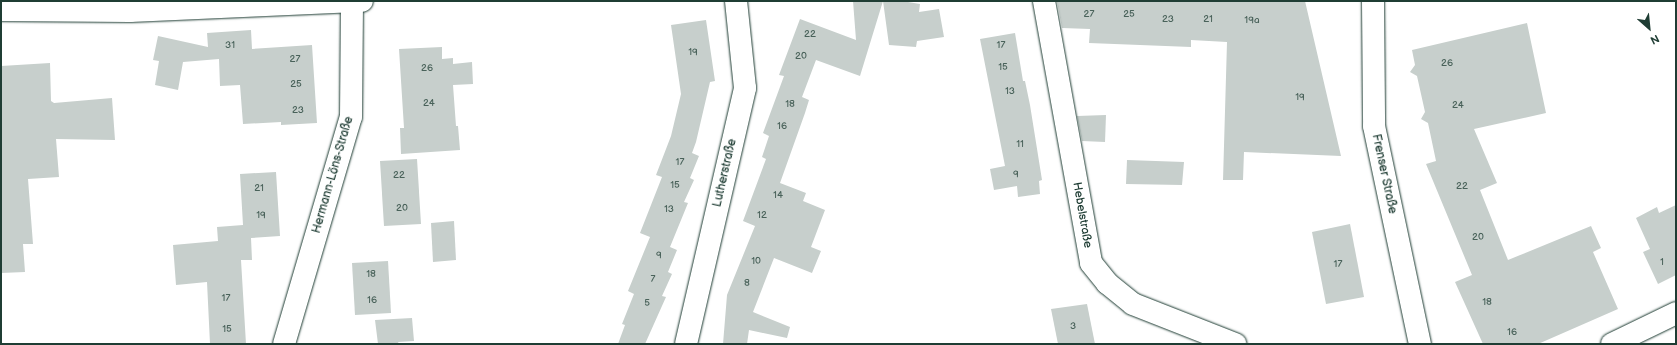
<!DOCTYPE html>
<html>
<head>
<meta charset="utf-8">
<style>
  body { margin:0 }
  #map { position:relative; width:1677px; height:345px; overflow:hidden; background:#fff; font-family:"Balsamiq Sans",sans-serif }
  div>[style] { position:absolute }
  .building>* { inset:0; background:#c7cfcc }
  .roads { filter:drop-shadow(0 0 1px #1f3d34) drop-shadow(0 0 1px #1f3d34) }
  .minor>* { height:22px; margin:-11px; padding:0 11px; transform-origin:11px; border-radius:11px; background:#fff }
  span { translate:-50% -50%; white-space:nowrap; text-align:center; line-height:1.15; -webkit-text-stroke:3.5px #fff; paint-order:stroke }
  .number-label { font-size:10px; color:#49625a }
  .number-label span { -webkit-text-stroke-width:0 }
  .street-label { font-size:12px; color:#1f3d34 }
  .frame { position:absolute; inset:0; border:2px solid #1f3d34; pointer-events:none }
  .north { position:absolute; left:1629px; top:8px; width:40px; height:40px; -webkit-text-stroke:3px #fff; paint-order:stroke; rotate:153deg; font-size:11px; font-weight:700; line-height:16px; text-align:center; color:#1f3d34 }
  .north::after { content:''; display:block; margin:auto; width:14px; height:18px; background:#1f3d34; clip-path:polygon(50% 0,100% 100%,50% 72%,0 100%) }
</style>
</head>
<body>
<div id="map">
  <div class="building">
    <i style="clip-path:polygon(853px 1px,883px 1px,860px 76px,816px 60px,802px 97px,809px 100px,805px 113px,780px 183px,806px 193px,803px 201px,825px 210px,811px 247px,821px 251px,812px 273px,774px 258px,753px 312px,790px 327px,787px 338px,749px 330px,747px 344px,723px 344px,727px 295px,755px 226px,743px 221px,766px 159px,762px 157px,769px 136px,763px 133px,784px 76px,779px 75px,800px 19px,856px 40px)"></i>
    <i style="clip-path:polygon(883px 1px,902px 1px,920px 4px,919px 12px,939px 9px,944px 37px,917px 41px,916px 47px,889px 45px)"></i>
    <i style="clip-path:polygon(1057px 1px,1305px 1px,1341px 156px,1244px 152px,1243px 180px,1223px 180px,1227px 42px,1191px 40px,1191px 47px,1089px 43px,1090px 29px,1062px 28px)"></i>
    <i style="clip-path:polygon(706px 20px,715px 81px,710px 82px,696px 142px,692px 153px,699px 156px,690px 178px,694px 180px,684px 202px,688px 203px,670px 247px,677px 250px,668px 272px,672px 274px,662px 296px,666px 297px,645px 344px,618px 344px,625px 325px,622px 324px,634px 294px,628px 291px,650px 237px,640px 233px,662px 177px,656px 175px,671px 136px,681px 94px,671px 25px)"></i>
    <i style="clip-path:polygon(1527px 23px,1546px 113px,1474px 129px,1497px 183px,1480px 190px,1508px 260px,1591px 226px,1601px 248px,1593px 252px,1618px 309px,1538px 344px,1483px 344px,1455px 282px,1472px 275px,1426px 164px,1436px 161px,1428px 123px,1421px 119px,1425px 112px,1417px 76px,1410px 72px,1415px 65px,1412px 50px)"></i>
    <i style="clip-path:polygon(251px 30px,252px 49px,312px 45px,317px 123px,281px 125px,281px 122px,243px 124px,240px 85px,220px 86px,219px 59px,183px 62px,178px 90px,155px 85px,159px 61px,153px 60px,158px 36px,208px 47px,207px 33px)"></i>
    <i style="clip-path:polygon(1015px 33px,1023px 81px,1025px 81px,1030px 105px,1042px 180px,1039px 181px,1040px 194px,1018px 197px,1017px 186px,994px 190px,990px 169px,1005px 166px,980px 39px)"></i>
    <i style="clip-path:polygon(442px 47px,442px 59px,453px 58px,453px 64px,472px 62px,473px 84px,453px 85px,456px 126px,458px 126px,460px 150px,401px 154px,400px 128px,404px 128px,399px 49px)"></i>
    <i style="clip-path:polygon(50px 63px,51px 101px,54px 103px,112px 98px,115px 140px,56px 139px,59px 177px,28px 179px,33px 244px,23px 244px,25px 272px,1px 273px,1px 66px)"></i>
    <i style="clip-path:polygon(1106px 115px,1105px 142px,1082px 141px,1077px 116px)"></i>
    <i style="clip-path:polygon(417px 159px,421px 224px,384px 226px,380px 161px)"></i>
    <i style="clip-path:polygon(1127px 160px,1184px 162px,1182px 185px,1126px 184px)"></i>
    <i style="clip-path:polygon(276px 172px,280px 236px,251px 238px,252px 260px,241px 260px,246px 344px,210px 344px,207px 282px,176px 285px,173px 245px,218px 241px,217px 227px,243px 225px,240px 174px)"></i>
    <i style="clip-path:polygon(1676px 205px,1676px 275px,1658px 284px,1643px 252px,1650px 249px,1636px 218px,1657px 207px,1659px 213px)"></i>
    <i style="clip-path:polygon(454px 221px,456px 260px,433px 262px,431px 223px)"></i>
    <i style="clip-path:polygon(1350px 224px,1364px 297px,1326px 304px,1312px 232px)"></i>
    <i style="clip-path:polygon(388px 261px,391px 313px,355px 315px,352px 263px)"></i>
    <i style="clip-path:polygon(1087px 304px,1095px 344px,1058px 344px,1051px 309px)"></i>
    <i style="clip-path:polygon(412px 318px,414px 341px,398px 342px,399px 344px,378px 344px,375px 320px)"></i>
  </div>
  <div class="roads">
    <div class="minor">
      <i style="left:1044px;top:1px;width:266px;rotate:79.8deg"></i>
      <i style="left:1091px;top:263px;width:26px;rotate:51deg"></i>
      <i style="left:1107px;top:283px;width:33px;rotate:39deg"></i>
      <i style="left:1133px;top:304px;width:110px;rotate:21.4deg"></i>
      <i style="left:1373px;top:1px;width:125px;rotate:89.5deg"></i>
      <i style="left:1374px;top:126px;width:223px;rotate:78.1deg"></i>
      <i style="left:1px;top:10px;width:129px;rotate:0.4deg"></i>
      <i style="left:130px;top:11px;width:232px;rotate:-2.5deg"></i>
      <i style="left:284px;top:344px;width:237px;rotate:-73.6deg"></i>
      <i style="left:351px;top:117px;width:116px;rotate:-89.5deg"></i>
      <i style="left:686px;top:344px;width:263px;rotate:-77deg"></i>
      <i style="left:745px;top:88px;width:87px;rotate:-95.9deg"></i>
      <i style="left:1612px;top:344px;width:71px;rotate:-25.8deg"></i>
    </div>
  </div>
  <div class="number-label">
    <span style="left:1089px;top:15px">27</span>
    <span style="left:1129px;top:15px">25</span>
    <span style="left:1168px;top:20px">23</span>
    <span style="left:1208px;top:20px">21</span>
    <span style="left:1252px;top:21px">19a</span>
    <span style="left:810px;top:35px">22</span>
    <span style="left:230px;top:46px">31</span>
    <span style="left:1001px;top:46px">17</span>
    <span style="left:693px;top:53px">19</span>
    <span style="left:801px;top:57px">20</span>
    <span style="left:295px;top:60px">27</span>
    <span style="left:1447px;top:64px">26</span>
    <span style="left:1003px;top:68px">15</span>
    <span style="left:427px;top:69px">26</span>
    <span style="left:296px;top:85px">25</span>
    <span style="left:1010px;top:92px">13</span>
    <span style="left:1300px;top:98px">19</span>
    <span style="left:429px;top:104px">24</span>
    <span style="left:790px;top:105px">18</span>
    <span style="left:1458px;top:106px">24</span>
    <span style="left:298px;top:111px">23</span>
    <span style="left:782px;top:127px">16</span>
    <span style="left:1020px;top:145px">11</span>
    <span style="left:680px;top:163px">17</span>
    <span style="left:1016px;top:175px">9</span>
    <span style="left:399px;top:176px">22</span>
    <span style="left:675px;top:186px">15</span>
    <span style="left:1462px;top:187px">22</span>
    <span style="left:259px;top:189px">21</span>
    <span style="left:778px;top:196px">14</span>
    <span style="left:402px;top:209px">20</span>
    <span style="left:669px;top:210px">13</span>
    <span style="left:261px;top:216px">19</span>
    <span style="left:762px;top:216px">12</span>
    <span style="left:1478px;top:238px">20</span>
    <span style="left:659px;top:256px">9</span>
    <span style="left:756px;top:262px">10</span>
    <span style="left:1662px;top:263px">1</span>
    <span style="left:1338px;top:265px">17</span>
    <span style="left:371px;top:275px">18</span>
    <span style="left:653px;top:280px">7</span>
    <span style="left:747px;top:284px">8</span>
    <span style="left:226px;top:299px">17</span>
    <span style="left:372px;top:301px">16</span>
    <span style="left:1487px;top:303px">18</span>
    <span style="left:647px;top:304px">5</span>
    <span style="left:1073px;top:327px">3</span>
    <span style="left:227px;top:330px">15</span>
    <span style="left:1512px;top:333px">16</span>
  </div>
  <div class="street-label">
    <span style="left:725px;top:173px;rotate:-77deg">Lutherstraße</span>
    <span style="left:1384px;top:174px;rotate:78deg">Frenser Straße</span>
    <span style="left:333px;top:175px;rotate:-74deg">Hermann-Löns-Straße</span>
    <span style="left:1082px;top:215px;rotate:80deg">Hebelstraße</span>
  </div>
  <div class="frame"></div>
  <div class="north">N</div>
</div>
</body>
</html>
